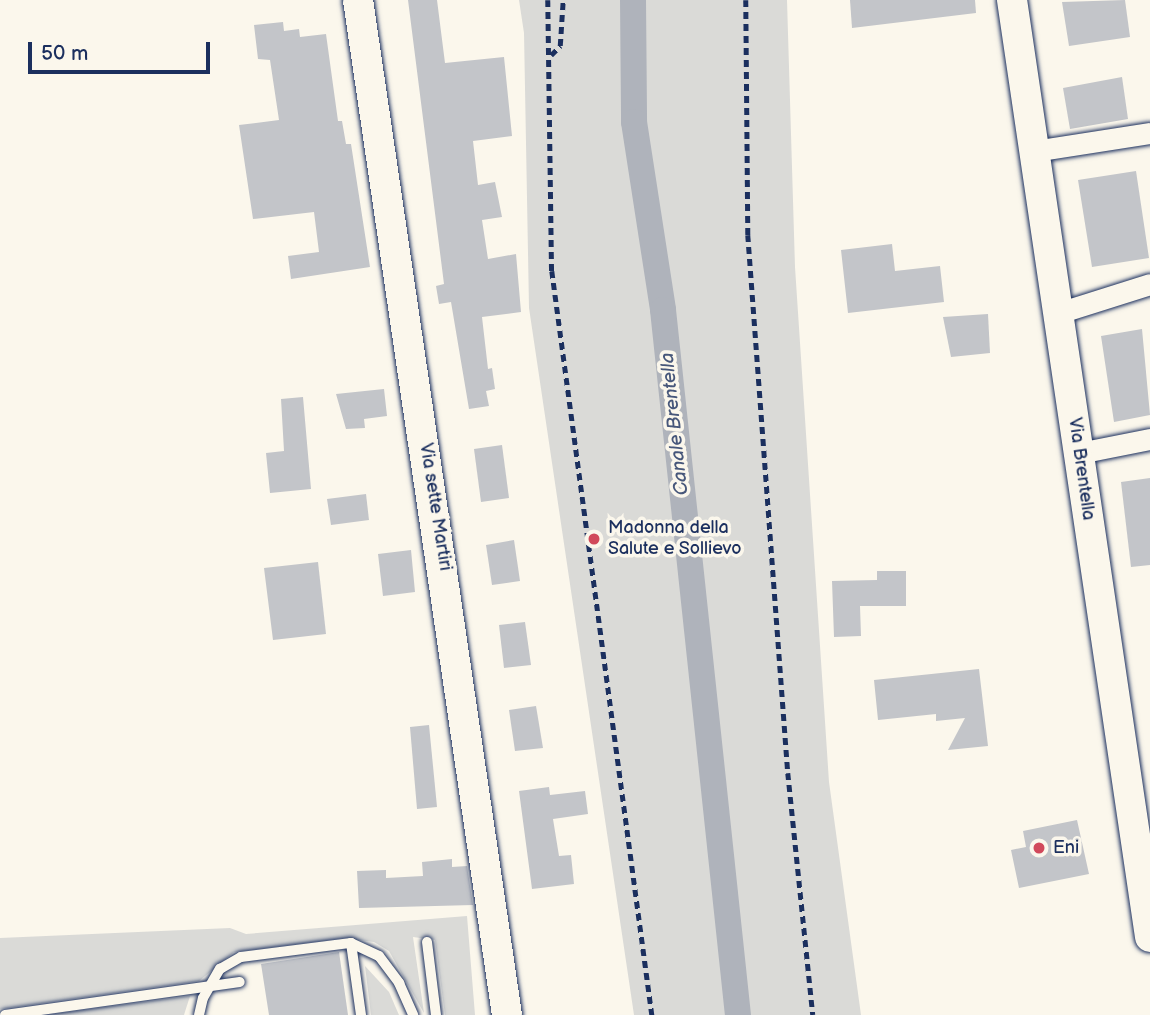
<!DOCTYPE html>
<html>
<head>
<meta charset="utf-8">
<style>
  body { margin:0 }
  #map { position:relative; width:1150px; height:1015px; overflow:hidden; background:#fbf7ec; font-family:"Balsamiq Sans",sans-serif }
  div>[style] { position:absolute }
  .green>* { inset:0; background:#dadad7 }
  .canal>* { height:26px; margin:-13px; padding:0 13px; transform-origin:13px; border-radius:13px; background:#afb3bb }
  .building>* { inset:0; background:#c3c5c9 }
  .path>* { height:4.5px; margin-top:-2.25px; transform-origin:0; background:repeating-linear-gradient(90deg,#1b2f5e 0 7px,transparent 0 12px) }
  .roads { filter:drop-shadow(0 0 2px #1b2f5e) drop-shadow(0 0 2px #1b2f5e) }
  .lane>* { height:10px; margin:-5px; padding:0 5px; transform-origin:5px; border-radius:5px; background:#fbf7ec }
  .street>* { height:21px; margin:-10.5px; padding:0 10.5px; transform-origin:10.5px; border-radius:10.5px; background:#fbf7ec }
  .secondary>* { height:30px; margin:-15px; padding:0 15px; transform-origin:15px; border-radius:15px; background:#fbf7ec }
  .dots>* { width:19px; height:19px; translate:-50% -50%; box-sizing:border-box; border:4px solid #fbf7ec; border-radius:50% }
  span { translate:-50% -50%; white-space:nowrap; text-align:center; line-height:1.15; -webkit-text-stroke:7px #fbf7ec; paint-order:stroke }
  .street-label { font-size:18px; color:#1b2f5e }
  .poi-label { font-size:18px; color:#1b2f5e }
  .left { translate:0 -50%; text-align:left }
  .water-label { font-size:19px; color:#47577a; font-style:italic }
  .scale { position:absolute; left:28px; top:42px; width:182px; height:32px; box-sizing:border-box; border:4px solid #1b2f5e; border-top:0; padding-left:9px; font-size:21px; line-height:24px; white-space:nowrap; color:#1b2f5e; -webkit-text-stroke:5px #fbf7ec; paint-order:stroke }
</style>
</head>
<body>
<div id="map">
  <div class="green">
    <i style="clip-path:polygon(519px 0,787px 0,795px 267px,829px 782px,861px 1015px,634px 1015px,529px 308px,524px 33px)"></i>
    <i style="clip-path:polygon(467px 916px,475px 1015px,445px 1015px,435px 940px,413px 937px,424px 1013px,389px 951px,374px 942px,345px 938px,234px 952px,199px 981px,0 1009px,0 938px,230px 928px,246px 934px)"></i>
    <i style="clip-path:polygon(365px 966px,389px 992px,399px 1015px,371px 1015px)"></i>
    <i style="clip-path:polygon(190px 996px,184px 1015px,46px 1015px)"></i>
  </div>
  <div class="canal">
    <i style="left:633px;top:0;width:122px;rotate:89.5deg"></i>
    <i style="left:634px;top:122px;width:190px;rotate:81.2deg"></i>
    <i style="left:663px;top:310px;width:709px;rotate:83.93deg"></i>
  </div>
  <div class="building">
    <i style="clip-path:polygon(408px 0,437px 0,445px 63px,504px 57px,512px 136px,473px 141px,478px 185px,495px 182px,502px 217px,482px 220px,488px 259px,516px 254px,521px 312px,482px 317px,488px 369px,492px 368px,495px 389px,486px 391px,489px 406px,469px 409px,451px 302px,439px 304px,436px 286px,444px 284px)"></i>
    <i style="clip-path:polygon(850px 0,975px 0,976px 13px,852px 28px)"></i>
    <i style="clip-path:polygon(1125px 0,1130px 37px,1069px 46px,1062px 2px)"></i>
    <i style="clip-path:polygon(283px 22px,284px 31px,299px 29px,300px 37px,326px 34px,338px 121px,342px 121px,346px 144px,351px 144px,370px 267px,291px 279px,288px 256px,319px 252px,314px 212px,253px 219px,239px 125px,279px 120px,270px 60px,258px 59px,254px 25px)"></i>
    <i style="clip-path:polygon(1122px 77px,1128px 119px,1070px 129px,1063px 88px)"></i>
    <i style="clip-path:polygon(1136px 171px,1149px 258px,1092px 267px,1078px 180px)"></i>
    <i style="clip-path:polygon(892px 244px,895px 271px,940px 266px,944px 302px,848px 313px,841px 250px)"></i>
    <i style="clip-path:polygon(988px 314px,990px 353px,951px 357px,943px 317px)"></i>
    <i style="clip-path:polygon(1142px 329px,1150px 415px,1114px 422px,1101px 336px)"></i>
    <i style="clip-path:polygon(384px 389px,387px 416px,364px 419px,365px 428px,346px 429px,336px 394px)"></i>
    <i style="clip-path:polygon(303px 397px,311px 489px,270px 493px,266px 453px,284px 451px,281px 399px)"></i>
    <i style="clip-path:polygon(502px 445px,509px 498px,481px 502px,474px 449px)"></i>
    <i style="clip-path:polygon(1150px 478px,1150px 565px,1131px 567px,1121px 482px)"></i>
    <i style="clip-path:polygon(366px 494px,369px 520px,331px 525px,327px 499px)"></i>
    <i style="clip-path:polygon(514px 540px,520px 581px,492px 585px,486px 545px)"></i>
    <i style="clip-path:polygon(411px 550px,415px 592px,383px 596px,378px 554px)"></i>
    <i style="clip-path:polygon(318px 562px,326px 634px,273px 640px,264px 568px)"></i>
    <i style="clip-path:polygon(877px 571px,906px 571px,906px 606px,860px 606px,861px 636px,834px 637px,832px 581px,877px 580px)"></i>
    <i style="clip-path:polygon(525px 622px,531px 665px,504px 668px,499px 625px)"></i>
    <i style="clip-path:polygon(979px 669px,988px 746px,948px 750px,965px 718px,936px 721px,936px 714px,878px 720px,874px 680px)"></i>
    <i style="clip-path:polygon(536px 706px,543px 748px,515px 751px,509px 710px)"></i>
    <i style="clip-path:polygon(429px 725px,437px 807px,417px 809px,410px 727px)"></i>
    <i style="clip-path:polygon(549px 787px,550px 795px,585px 791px,588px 814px,553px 819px,559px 856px,571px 855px,574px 884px,532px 889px,519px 791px)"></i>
    <i style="clip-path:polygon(1077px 820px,1089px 874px,1019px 888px,1011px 850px,1026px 847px,1023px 831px)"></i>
    <i style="clip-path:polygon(452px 859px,452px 867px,467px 866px,473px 905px,359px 908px,357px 871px,386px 870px,386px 878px,423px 876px,422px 862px)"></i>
    <i style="clip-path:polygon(339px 952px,348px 1015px,269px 1015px,261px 964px)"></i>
  </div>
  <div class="path">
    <i style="left:548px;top:0;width:271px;rotate:89.2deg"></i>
    <i style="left:552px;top:271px;width:751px;rotate:82.34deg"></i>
    <i style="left:746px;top:0;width:235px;rotate:89.5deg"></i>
    <i style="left:748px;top:235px;width:539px;rotate:85.75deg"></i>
    <i style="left:788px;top:773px;width:243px;rotate:84.1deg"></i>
    <i style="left:551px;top:55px;width:13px;rotate:-45deg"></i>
    <i style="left:560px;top:46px;width:46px;rotate:-86.3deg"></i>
  </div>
  <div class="roads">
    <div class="lane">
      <i style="left:427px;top:942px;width:74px;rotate:83deg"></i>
      <i style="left:351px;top:943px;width:73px;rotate:82.1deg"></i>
      <i style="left:5px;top:1015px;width:237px;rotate:-8deg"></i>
      <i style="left:199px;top:1015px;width:17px;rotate:-77deg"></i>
      <i style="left:203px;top:998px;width:34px;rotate:-60deg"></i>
      <i style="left:220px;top:969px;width:24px;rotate:-30deg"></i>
      <i style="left:241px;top:957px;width:111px;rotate:-7.3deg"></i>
      <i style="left:351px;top:943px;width:31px;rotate:25deg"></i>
      <i style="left:379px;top:956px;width:34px;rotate:53deg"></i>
      <i style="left:399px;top:983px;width:35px;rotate:66deg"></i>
    </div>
    <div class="street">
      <i style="left:1034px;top:151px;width:117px;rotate:-8.8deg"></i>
      <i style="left:1058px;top:313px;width:96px;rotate:-17.5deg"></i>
      <i style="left:1079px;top:453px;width:72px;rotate:-11.2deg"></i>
    </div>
    <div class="secondary">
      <i style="left:358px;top:0;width:1026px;rotate:81.65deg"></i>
      <i style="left:1012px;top:0;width:947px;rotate:81.62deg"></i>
    </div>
  </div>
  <div class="dots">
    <i style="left:594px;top:539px;background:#d1495b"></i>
    <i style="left:1039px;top:848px;background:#d1495b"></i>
  </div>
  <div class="street-label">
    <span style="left:1081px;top:469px;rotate:82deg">Via Brentella</span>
    <span style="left:435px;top:507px;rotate:81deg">Via sette Martiri</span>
  </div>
  <div class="poi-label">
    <span class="left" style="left:608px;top:539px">Madonna della<br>Salute e Sollievo</span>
    <span class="left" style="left:1053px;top:848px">Eni</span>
  </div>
  <div class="water-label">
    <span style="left:675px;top:424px;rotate:-96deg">Canale Brentella</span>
  </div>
  <div class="scale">50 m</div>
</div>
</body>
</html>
